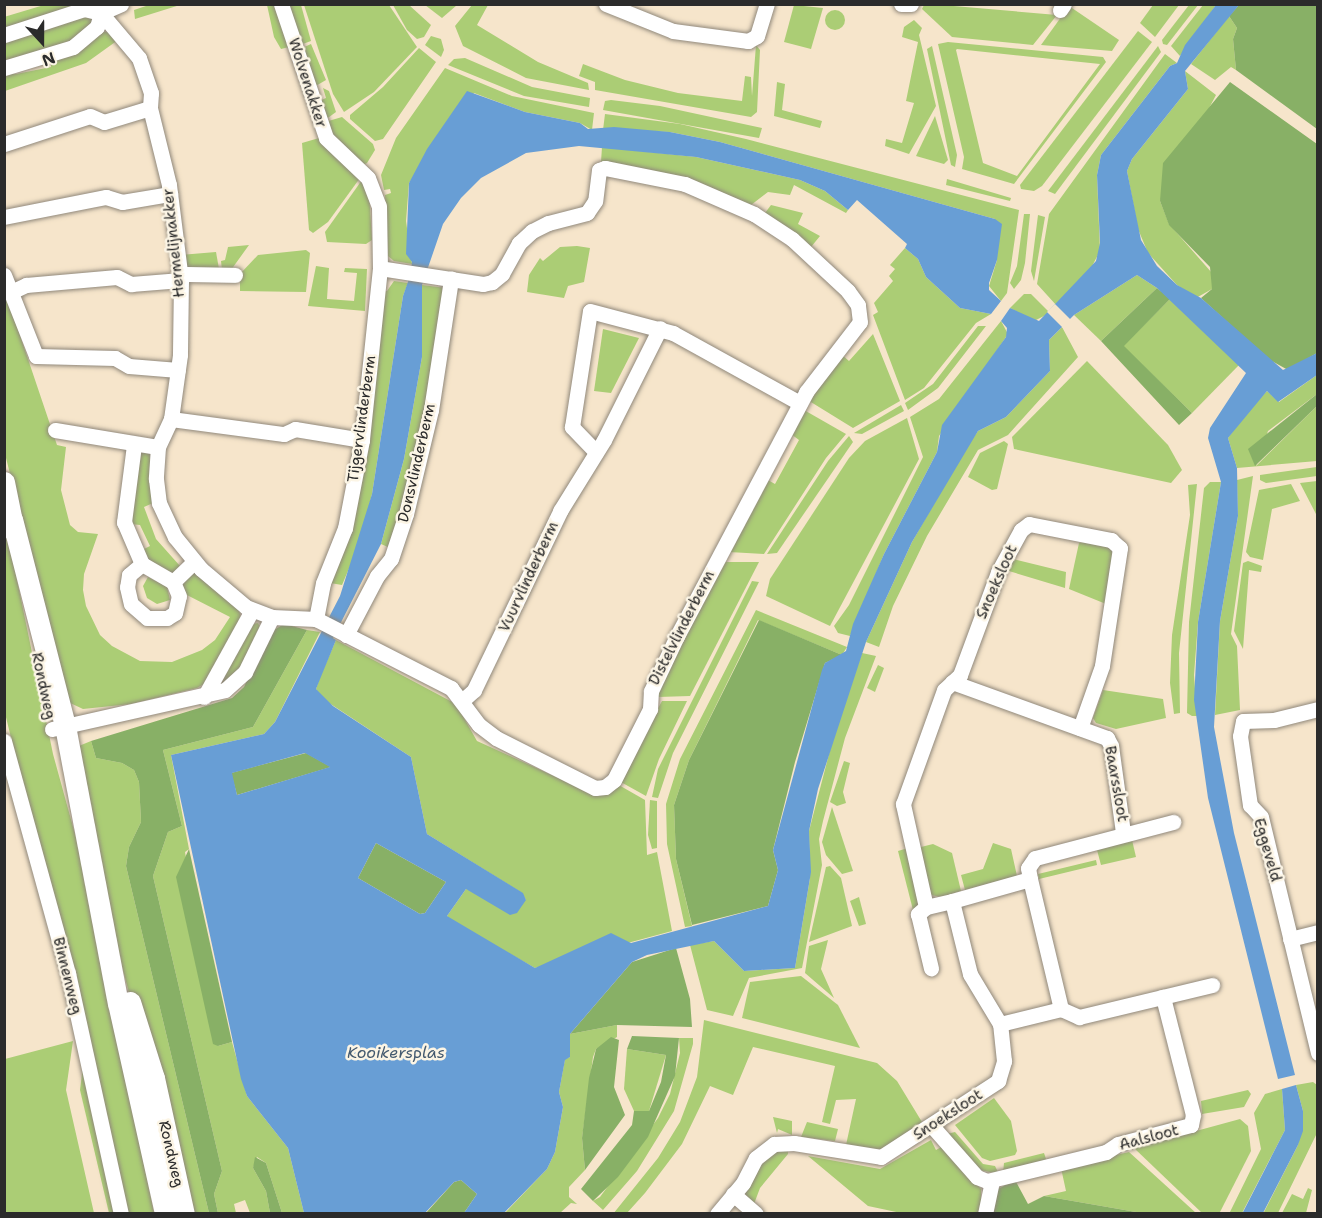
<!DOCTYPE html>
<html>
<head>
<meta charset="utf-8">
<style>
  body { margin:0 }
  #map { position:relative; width:1322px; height:1218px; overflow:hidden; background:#f6e5cb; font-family:"Shantell Sans",sans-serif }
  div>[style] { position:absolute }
  .green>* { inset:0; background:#abcd75 }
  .round { border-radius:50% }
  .forest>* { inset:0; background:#88b066 }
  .water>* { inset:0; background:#689ed5 }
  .pier>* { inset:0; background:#f6e5cb }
  .roads { filter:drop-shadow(0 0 2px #90887b) drop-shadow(0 0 2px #90887b) }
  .minor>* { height:15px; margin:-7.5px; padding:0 7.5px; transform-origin:7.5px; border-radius:7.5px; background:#fff }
  .secondary>* { height:21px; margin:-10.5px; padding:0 10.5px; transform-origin:10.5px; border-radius:10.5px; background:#fff }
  span { translate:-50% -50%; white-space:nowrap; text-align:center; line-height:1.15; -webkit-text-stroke:5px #fcf5e5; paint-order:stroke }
  .street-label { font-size:15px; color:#2b2b2b }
  .water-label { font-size:16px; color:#43596f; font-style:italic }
  .frame { position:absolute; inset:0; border:6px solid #2b2b2b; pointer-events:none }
  .north { position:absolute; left:12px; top:12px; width:60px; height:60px; -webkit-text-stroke:4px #fcf5e5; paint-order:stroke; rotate:159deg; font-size:16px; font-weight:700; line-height:24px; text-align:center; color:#2b2b2b }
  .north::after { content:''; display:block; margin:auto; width:21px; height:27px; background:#2b2b2b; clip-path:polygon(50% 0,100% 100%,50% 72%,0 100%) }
</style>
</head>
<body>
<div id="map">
  <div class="green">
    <i style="clip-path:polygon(152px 4px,180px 4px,180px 5px,135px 19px,134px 10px)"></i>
    <i style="clip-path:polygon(44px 5px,83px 5px,5px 31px,4px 17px)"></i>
    <i style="clip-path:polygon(267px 5px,275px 5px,289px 47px,281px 49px,274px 37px)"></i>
    <i style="clip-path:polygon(288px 5px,301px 5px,311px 41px,300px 45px)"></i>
    <i style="clip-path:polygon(304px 5px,389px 5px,417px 47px,374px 92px,344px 112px,333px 94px)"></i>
    <i style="clip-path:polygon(393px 5px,409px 5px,431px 25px,424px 37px,417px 39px,407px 30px)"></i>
    <i style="clip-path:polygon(425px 5px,457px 5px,442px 18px)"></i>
    <i style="clip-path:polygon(472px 5px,488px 5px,477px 25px,538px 62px,588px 83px,589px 90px,526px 78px,463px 46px,455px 26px)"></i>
    <i style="clip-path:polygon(794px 5px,823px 8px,811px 49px,784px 42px)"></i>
    <i style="clip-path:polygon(924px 5px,942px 5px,1057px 15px,1033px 45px,952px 37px,922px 9px)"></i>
    <i style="clip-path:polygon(1153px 5px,1179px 5px,1155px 37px,1140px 23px)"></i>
    <i style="clip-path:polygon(1189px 5px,1198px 5px,1167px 45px,1163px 44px,1162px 40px)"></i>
    <i style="clip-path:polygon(1203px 5px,1216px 5px,1180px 56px,1171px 46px)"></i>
    <i style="clip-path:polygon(1069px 6px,1119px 40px,1112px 51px,1041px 45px)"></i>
    <i class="round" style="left:825px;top:10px;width:20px;height:20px"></i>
    <i style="clip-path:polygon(88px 14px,94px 20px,75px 41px,5px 64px,4px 38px)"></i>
    <i style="clip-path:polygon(1229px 16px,1237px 28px,1233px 39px,1236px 70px,1231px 67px,1215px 80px,1191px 64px)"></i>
    <i style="clip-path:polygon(914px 20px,922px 28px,919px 35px,936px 106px,909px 154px,885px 146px,886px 139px,902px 143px,914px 103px,906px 101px,918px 42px,902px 37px,904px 27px)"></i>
    <i style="clip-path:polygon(1138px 31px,1152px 42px,1042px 186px,1034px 191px,1021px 189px,1020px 185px)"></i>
    <i style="clip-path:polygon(100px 32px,110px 32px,118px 40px,86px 63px,5px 91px,5px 73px,16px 74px,51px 67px,51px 59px)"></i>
    <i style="clip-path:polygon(431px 36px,441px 39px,444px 50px,441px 57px,425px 45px)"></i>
    <i style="clip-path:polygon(evenodd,948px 42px,1103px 57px,1106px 62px,1014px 184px,962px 169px,964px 157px,938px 44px,948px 42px,956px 50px,957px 49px,1100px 64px,1017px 176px,983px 163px,956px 50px)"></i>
    <i style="clip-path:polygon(311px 44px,326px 80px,314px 87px,302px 48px)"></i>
    <i style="clip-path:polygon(756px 45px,760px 50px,757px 112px,751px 117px,595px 90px,595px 82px,579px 76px,583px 64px,625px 80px,678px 93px,742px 101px,745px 76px,751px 77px,752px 96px)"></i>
    <i style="clip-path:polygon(932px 46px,957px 155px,955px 167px,951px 165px,927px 49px)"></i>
    <i style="clip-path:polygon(1158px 46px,1161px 52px,1055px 194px,1048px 191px)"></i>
    <i style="clip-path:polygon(419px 48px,436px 62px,383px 139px,375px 141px,350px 119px,350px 115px,383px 87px)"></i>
    <i style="clip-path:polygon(1165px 54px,1177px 63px,1170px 66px,1101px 155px,1097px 175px,1100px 251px,1089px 272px,1057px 306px,1037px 284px,1049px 214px)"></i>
    <i style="clip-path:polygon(465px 58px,532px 87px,590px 98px,589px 107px,524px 96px,448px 65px,454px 59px)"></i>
    <i style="clip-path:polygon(445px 68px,512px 96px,594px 113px,592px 130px,580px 123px,525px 112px,474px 93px,409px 183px,406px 221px,412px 264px,394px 261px,388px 256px,385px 195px,391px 193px,390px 189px,384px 190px,381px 175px,396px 138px)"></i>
    <i style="clip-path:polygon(1185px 71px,1216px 95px,1160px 201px,1169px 224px,1212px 273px,1212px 289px,1196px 298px,1177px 285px,1148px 253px,1138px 229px,1127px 171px,1132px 159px,1188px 89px)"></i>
    <i style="clip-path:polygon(777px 82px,785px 84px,782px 110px,822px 121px,820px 128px,774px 116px)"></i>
    <i style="clip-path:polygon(323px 88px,329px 91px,336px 112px,325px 120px,319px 101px,326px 98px)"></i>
    <i style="clip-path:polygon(611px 100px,660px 106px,762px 128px,759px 138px,603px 110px,605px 101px)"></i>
    <i style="clip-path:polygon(605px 114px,680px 124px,746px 139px,1019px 210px,1007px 293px,1001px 301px,989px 286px,997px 260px,995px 219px,720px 142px,670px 132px,603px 130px)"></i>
    <i style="clip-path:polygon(935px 116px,948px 160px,944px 164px,916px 156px)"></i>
    <i style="clip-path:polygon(342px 117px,373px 144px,375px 150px,367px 163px,363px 165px,337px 142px,325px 122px)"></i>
    <i style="clip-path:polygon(319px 138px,360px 178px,328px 222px,313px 233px,309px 230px,302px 143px)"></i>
    <i style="clip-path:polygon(602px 147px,696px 157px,800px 180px,825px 191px,848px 210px,846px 213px,794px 185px,790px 195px,768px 192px,751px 205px,601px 162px)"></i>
    <i style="clip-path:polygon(947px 179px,1011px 198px,1010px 201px,946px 185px)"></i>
    <i style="clip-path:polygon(362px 180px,369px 192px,372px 240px,366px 244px,327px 242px,325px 232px)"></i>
    <i style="clip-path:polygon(771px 205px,803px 213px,798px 224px,820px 236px,811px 247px,765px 213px)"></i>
    <i style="clip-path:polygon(1024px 214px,1030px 214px,1025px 263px,1021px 280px,1014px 289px,1010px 283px,1017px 266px)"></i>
    <i style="clip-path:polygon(1038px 215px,1045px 217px,1034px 281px,1031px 271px)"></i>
    <i style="clip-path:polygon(249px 245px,231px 270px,222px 270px,221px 261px,225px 260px,228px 247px)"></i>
    <i style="clip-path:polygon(577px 246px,590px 248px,584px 282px,568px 286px,564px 298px,527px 292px,529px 275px,540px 258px,543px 261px,560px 247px)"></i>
    <i style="clip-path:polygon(905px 248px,918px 259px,926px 277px,960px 308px,991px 314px,976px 323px,924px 388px,905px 400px,873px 315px,878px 312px,874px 303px,893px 281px,889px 276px,895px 269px,890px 265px)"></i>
    <i style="clip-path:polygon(306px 250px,310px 253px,306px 292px,240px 291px,240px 274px,258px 255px)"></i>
    <i style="clip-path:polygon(216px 252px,219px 269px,187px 268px,180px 255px)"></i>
    <i style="clip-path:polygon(316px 266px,329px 268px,327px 299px,354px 301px,357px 273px,344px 272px,345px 268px,367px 269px,365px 311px,308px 306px)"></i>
    <i style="clip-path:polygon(1137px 275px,1157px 288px,1101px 341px,1074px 315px)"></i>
    <i style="clip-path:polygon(394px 281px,408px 283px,403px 296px,372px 494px,359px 545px,342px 585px,330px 583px,383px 291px,387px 291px)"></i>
    <i style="clip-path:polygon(422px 285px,446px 288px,421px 432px,390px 548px,381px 544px,404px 459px,422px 357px)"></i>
    <i style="clip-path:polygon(4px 288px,57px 445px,66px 447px,61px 490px,70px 525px,78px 532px,98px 534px,84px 574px,83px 590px,86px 606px,100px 635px,112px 646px,140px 661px,172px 662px,202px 650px,215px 640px,230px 617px,183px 593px,183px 579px,193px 572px,239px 610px,241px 619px,204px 684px,197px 688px,131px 704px,83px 709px,68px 702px,5px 454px)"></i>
    <i style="clip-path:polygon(1024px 294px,1031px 294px,1050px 313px,1034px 321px,1010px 308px)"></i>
    <i style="clip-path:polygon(1170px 299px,1239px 365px,1192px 413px,1123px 346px)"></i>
    <i style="clip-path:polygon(1001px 321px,1008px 334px,939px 436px,937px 452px,884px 554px,850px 636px,838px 633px,834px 626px,849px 605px,923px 457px,910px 417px,939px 399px)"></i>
    <i style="clip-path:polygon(978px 326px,986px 326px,938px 388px,908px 410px,905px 403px,933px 384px)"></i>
    <i style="clip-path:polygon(1062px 327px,1078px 357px,1008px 435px,978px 450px,927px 536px,893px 606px,879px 647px,866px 642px,912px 542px,963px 453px,978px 431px,1006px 417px,1050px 371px,1049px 340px)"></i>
    <i style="clip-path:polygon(603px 329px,639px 338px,611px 393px,594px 391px)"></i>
    <i style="clip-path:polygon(873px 334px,900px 401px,853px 428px,806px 399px,841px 354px,849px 361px)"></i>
    <i style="clip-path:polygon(1087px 361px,1168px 445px,1182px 470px,1171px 483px,1014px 449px,1012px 437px)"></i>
    <i style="clip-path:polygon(1317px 375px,1317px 394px,1268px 431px,1256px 466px,1317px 406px,1317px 461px,1237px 468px,1228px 438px,1245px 415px,1267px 391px,1279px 402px)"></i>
    <i style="clip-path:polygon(901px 405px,904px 411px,862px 434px,854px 433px)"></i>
    <i style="clip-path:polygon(804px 410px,846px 434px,826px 458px,764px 554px,729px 552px,766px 479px,775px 484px,799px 440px,791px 434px)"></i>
    <i style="clip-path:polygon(907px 418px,919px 459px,830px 626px,766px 596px,770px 579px,849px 458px,865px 441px)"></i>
    <i style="clip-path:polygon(849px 436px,853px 442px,777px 553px,767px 554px,828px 461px)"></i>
    <i style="clip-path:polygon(1004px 441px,1008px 444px,997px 489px,992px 490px,968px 477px,980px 453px)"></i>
    <i style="clip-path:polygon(138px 453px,150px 453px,153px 503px,144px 507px,156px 539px,180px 566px,173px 573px,149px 565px,142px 550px,150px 546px,140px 525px,130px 524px)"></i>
    <i style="clip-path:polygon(1317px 467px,1317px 476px,1266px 483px,1260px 480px,1260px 475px)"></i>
    <i style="clip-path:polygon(1253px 476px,1231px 634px,1237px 646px,1240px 710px,1215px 715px,1220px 621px,1238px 516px,1237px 480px)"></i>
    <i style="clip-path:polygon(1317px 481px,1318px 481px,1317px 516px,1300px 483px)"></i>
    <i style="clip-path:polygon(1210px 482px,1221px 482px,1198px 622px,1194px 675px,1197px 716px,1192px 716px,1187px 713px,1189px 622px,1204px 488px)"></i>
    <i style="clip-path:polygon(1197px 484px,1179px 653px,1180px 713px,1174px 714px,1170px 683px,1172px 635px,1190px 515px,1188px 485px)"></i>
    <i style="clip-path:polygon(1291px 484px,1300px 501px,1272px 509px,1263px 560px,1250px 557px,1246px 552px,1259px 490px)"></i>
    <i style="clip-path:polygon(4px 517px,53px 754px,78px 845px,154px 1213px,126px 1213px,5px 713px)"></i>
    <i style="clip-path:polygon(1085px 541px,1113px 549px,1106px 604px,1069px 589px,1079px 543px)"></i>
    <i style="clip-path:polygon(1013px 559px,1066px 572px,1065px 588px,1009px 571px,1007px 567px)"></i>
    <i style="clip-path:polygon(1248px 561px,1262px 566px,1261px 572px,1249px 570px,1243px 649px,1234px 631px,1243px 563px)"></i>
    <i style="clip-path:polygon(724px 562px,759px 562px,690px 696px,658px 697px,655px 692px)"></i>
    <i style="clip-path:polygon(148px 577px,167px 587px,170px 600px,157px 604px,147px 598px,143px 586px)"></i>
    <i style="clip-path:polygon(752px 581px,759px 582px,673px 753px,658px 798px,652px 797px,658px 769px)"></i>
    <i style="clip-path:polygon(756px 610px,847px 647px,842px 655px,758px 620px,689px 760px,674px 805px,676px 859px,692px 926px,685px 927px,667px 844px,666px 804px,680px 759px)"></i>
    <i style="clip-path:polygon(258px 623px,260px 627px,239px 674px,218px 686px,253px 624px)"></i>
    <i style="clip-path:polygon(307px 630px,320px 632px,275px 722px,264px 734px,171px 755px,189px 849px,185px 852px,218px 1046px,232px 1042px,247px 1096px,288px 1148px,304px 1213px,282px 1213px,266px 1163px,257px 1157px,253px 1168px,266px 1191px,270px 1213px,250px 1213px,245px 1200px,234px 1204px,236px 1213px,218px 1213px,214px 1194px,222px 1171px,153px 876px,168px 832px,182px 826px,163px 750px,253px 727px)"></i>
    <i style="clip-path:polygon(336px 640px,456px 704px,477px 741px,589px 792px,617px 784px,645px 800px,647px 855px,657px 852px,672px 931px,535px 968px,450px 920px,447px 916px,466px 889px,526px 900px,522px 893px,427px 834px,411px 757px,320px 697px,316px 689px,320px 677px)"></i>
    <i style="clip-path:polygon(862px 653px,876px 656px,845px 738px,823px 821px,819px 839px,822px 865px,802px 968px,749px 978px,733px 1016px,707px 1010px,690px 945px,714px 941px,744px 971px,795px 968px,810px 878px,809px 831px,835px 731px)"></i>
    <i style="clip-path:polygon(878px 665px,884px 668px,875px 692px,867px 688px)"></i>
    <i style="clip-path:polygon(1103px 690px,1163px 699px,1166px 718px,1116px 729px,1096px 723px,1093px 718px)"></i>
    <i style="clip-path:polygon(662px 701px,687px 701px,659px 759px,646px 796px,619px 781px)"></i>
    <i style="clip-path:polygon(91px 741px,96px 758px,122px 763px,134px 770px,139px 782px,141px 822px,129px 847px,126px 866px,209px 1213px,188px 1213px,120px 959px,74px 748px)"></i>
    <i style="clip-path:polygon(844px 761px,850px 763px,843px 792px,846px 803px,837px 806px,830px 802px)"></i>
    <i style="clip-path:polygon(650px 800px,657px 801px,657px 848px,652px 849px,648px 835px)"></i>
    <i style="clip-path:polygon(832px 807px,853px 871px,842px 874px,826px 855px,822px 842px)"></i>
    <i style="clip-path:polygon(1132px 840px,1136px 857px,1101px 865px,1097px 850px)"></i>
    <i style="clip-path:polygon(993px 843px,1011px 849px,1017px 876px,965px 890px,961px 875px,983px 869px)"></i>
    <i style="clip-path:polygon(933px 844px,952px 853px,961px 891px,941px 897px,931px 895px,917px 848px)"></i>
    <i style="clip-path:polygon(908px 848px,922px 906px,913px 910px,898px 851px)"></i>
    <i style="clip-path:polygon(1096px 860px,1097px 865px,1039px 879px,1038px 874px)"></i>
    <i style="clip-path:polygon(830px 866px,841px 878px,852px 926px,809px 942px,826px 867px)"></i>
    <i style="clip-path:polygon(859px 897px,866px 924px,859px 926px,850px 901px)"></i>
    <i style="clip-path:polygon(828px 940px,821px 969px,834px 998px,805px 973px,809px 946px)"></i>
    <i style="clip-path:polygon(801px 976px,838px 1005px,860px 1048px,742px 1018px,750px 982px)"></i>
    <i style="clip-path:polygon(704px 1020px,877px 1063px,897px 1081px,922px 1122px,880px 1152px,846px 1145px,856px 1099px,836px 1100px,830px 1124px,822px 1122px,835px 1066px,753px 1047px,733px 1095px,710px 1086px,682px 1144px,645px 1193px,627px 1213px,613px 1214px,658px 1158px,680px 1122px,697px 1077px)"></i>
    <i style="clip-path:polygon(617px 1025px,617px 1037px,596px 1049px,593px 1057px,582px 1138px,585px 1170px,569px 1187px,569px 1197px,577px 1204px,571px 1203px,560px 1213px,504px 1214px,547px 1169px,555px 1152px,563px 1107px,559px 1092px,565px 1059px,570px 1057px,570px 1034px)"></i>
    <i style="clip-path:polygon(679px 1038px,693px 1038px,693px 1044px,674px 1111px,637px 1171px,603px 1210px,593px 1201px,600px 1197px,658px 1118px,670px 1094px,680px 1053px)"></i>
    <i style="clip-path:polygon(73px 1041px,66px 1090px,94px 1213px,5px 1213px,5px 1059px)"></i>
    <i style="clip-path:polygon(627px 1049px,666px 1055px,649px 1111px,634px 1111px,624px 1089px)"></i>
    <i style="clip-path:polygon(83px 1066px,116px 1213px,109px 1213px,80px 1090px)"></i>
    <i style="clip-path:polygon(1313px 1082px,1317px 1085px,1317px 1133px,1278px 1213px,1263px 1214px,1298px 1145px,1303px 1111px,1296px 1085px)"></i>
    <i style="clip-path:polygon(1282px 1089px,1285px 1130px,1242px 1213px,1229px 1214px,1261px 1149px,1254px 1113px,1265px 1094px)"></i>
    <i style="clip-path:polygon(1248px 1090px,1251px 1094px,1244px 1107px,1202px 1114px,1201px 1101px)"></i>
    <i style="clip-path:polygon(994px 1098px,1011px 1121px,1017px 1151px,1015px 1155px,990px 1161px,982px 1158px,955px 1125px)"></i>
    <i style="clip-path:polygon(773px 1117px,792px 1121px,792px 1135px,778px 1129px,777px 1133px)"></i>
    <i style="clip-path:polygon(1240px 1119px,1248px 1126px,1251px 1151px,1219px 1214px,1202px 1213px,1134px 1148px)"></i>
    <i style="clip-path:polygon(807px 1122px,838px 1129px,835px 1141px,801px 1137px)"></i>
    <i style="clip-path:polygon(955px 1132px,983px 1164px,995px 1166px,999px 1174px,980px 1170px,947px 1134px)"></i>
    <i style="clip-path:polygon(931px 1140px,936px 1150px,943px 1146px,981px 1189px,981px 1213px,901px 1213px,868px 1206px,808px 1156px,880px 1169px)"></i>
    <i style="clip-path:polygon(788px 1148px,788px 1154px,760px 1188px,754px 1204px,744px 1193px,762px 1161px,776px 1150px)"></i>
    <i style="clip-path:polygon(1129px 1152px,1196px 1213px,1142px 1213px,1044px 1196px,1066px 1191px,1061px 1168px)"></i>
    <i style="clip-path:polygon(1044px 1153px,1047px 1162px,1003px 1173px,1004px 1163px)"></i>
    <i style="clip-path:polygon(1308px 1188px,1312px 1190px,1306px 1213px,1282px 1213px,1292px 1194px,1303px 1199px)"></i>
  </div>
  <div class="forest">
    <i style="clip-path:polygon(1239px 5px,1317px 5px,1317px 129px,1236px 70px,1233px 39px,1237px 28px,1229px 16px)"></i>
    <i style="clip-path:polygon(1230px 82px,1317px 144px,1317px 353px,1288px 370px,1268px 359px,1201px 298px,1212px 289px,1210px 267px,1169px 225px,1160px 201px,1163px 163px)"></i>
    <i style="clip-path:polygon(1157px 288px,1170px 299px,1124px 346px,1192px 413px,1179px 425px,1101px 341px)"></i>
    <i style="clip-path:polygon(1317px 394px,1317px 406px,1255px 466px,1248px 449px)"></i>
    <i style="clip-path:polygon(759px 620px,842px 655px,825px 663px,795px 762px,773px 850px,778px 870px,768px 906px,692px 925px,676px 859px,674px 805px,689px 760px)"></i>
    <i style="clip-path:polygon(284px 624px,307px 630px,253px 727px,163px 750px,182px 826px,168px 832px,153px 876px,222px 1171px,214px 1194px,218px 1213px,209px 1213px,126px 866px,129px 847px,141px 822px,139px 782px,134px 770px,122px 763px,96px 758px,91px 741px,232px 698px,244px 687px,269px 633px)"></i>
    <i style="clip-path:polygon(306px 753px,331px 767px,237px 795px,231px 773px)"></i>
    <i style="clip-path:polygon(376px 843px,446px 882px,425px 913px,420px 914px,358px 878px)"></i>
    <i style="clip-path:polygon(189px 849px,232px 1042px,218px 1046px,213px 1044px,176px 877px)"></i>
    <i style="clip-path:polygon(676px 948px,690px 999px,692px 1027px,617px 1025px,570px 1034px,632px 962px)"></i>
    <i style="clip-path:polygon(632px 1036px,679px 1038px,675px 1076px,648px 1137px,618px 1177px,593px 1201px,581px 1189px,632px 1125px,634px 1111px,649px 1111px,661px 1082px,666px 1055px,627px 1049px)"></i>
    <i style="clip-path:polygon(611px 1037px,619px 1040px,614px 1087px,625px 1115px,585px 1170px,582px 1138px,589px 1078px,596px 1049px)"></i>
    <i style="clip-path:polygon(255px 1157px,266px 1163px,282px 1213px,270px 1213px,266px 1191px,253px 1168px)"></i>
    <i style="clip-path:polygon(461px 1180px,477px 1194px,464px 1213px,425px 1214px,454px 1182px)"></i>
    <i style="clip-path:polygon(1015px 1180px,1028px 1204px,1044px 1196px,1142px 1213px,993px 1214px,998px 1189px)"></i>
  </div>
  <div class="water">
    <i style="clip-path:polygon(evenodd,1216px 5px,1239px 5px,1185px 71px,1188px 89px,1132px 159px,1127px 171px,1141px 240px,1157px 266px,1177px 285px,1201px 298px,1283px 370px,1317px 353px,1317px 375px,1278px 402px,1267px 391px,1228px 438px,1237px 468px,1238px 516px,1220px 621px,1214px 727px,1234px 833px,1295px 1075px,1278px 1079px,1208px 798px,1194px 700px,1198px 622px,1221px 482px,1208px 438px,1210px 428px,1246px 373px,1157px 288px,1137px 275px,1074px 315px,1049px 340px,1050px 371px,1006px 417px,978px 431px,912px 542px,866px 642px,818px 789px,809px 831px,811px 872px,795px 968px,744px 971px,714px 941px,647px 955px,632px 962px,570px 1034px,570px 1057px,565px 1060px,559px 1092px,563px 1107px,555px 1152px,547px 1169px,504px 1213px,464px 1213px,477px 1194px,461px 1180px,454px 1182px,425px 1213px,304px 1213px,288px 1148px,247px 1096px,241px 1079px,171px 755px,264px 734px,275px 722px,340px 596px,372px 494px,403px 296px,410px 276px,412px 262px,406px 254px,409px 183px,427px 149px,467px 91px,525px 112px,580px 123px,588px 129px,614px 127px,670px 132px,720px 142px,995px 219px,1002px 224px,997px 260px,989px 283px,989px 290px,1001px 301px,991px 314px,960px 308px,926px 277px,918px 259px,905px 248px,907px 244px,857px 200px,848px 210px,825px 191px,800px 180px,696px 157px,579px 146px,526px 153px,481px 178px,461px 198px,443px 224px,422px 285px,422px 357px,404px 459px,381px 544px,333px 638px,336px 640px,316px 689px,333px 706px,411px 757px,427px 834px,523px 893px,526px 900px,517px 913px,510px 915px,466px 889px,447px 916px,535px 968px,611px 933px,631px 943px,768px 906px,778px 870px,773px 850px,822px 670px,825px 663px,846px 651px,853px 624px,884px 554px,937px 452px,942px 425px,1006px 337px,1007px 328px,1001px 321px,1010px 308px,1039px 321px,1096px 261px,1100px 243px,1097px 175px,1101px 155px,1170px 66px,1177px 63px,1185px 45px,1216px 5px,305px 753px,330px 767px,237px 795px,232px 773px,305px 753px,1216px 5px,376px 843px,446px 882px,425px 913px,420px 914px,358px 878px,376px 843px)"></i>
    <i style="clip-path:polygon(1296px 1085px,1303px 1111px,1303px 1131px,1298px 1145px,1263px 1213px,1242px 1214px,1285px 1130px,1282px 1089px)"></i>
  </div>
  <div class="pier">
    <i style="clip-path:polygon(1055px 304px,1072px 321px,1064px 329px,1047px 312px)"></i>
  </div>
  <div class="roads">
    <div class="minor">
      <i style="left:99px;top:4px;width:9px;rotate:77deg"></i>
      <i style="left:101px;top:13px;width:59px;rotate:49.8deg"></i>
      <i style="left:139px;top:58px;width:37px;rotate:71deg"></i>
      <i style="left:151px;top:93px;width:15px;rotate:94deg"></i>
      <i style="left:150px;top:108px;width:79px;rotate:76.1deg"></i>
      <i style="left:169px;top:185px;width:96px;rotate:82.8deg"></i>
      <i style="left:181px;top:280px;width:75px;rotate:90.8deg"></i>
      <i style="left:180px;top:355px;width:65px;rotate:98deg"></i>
      <i style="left:171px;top:419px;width:31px;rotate:115deg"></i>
      <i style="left:158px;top:447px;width:32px;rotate:94deg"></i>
      <i style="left:156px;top:479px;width:24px;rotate:83deg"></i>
      <i style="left:159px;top:503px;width:38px;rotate:65deg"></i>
      <i style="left:175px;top:537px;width:41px;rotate:50.9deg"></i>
      <i style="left:201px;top:569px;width:59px;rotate:40.2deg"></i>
      <i style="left:246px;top:607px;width:28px;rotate:21deg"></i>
      <i style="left:272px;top:617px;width:44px;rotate:2.6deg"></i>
      <i style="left:316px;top:619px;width:152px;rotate:27.1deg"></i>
      <i style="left:451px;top:688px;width:46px;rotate:52.9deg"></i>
      <i style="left:479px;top:725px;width:21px;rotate:37deg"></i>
      <i style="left:496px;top:738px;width:111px;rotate:26.8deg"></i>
      <i style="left:595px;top:788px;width:10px;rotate:-6deg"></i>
      <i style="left:605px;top:787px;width:11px;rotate:-38deg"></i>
      <i style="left:614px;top:780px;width:80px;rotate:-63.1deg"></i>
      <i style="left:650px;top:709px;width:18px;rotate:-87deg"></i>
      <i style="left:651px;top:691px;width:61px;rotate:-64.7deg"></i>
      <i style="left:677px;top:636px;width:276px;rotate:-62.1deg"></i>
      <i style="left:806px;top:392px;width:88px;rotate:-52.4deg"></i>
      <i style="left:860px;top:322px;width:17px;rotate:-97deg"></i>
      <i style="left:858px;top:305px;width:17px;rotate:-126deg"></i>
      <i style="left:848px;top:291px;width:76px;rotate:-137.1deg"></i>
      <i style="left:792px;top:239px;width:45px;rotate:-146.7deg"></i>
      <i style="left:754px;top:214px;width:75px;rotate:-156.5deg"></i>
      <i style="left:685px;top:184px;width:82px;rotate:-168.7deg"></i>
      <i style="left:605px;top:168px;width:6px;rotate:162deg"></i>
      <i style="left:599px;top:170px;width:31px;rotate:97deg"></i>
      <i style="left:595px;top:201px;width:14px;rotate:124deg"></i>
      <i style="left:587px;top:213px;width:40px;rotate:165.6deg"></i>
      <i style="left:548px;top:223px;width:18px;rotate:153deg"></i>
      <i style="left:532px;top:231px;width:18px;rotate:137deg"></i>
      <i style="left:519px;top:243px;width:35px;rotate:119deg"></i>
      <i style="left:502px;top:274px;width:13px;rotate:141deg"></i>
      <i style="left:492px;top:282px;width:9px;rotate:167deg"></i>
      <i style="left:483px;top:284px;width:104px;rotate:-171.2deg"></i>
      <i style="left:281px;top:4px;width:141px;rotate:71.4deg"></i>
      <i style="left:326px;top:138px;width:58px;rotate:43.6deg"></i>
      <i style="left:368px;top:178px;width:30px;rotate:69deg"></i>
      <i style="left:379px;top:206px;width:62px;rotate:89.1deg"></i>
      <i style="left:380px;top:268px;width:173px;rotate:96deg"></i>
      <i style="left:362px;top:440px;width:90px;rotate:100.9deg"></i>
      <i style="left:345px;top:528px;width:59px;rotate:111.8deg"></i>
      <i style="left:323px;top:583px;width:37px;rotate:101deg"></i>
      <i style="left:606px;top:4px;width:72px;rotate:21.9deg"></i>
      <i style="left:673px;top:31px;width:76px;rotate:7.6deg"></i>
      <i style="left:748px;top:41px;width:10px;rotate:-29deg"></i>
      <i style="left:757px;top:36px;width:34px;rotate:-73deg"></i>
      <i style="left:901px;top:4px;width:10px"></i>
      <i style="left:1060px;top:10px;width:7px;rotate:-56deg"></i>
      <i style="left:101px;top:13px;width:22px;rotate:-24deg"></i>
      <i style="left:4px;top:35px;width:84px;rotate:-18deg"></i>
      <i style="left:84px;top:9px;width:17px;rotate:13deg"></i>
      <i style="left:4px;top:68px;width:72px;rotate:-16.9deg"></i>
      <i style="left:73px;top:47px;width:31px;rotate:-40deg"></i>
      <i style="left:97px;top:27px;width:15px;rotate:-74deg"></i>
      <i style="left:4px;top:144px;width:90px;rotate:-18deg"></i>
      <i style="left:90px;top:116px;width:15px;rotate:23deg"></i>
      <i style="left:104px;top:122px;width:48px;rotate:-16.9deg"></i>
      <i style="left:4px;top:217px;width:104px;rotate:-11.1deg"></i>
      <i style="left:106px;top:197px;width:17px;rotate:17deg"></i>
      <i style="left:122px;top:202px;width:49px;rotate:-9.5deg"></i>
      <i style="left:180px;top:274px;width:55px;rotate:1deg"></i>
      <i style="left:4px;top:275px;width:87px;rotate:68.4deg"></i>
      <i style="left:36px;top:356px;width:79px;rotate:1.5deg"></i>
      <i style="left:115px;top:358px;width:16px;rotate:30deg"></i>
      <i style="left:129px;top:366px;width:49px;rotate:4.7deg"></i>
      <i style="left:11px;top:292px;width:17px;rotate:-25deg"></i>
      <i style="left:26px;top:285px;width:91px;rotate:-5deg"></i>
      <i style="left:117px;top:277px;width:16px;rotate:27deg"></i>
      <i style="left:131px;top:284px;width:50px;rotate:-4.6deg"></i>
      <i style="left:171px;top:419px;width:114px;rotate:7.6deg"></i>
      <i style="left:284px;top:434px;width:12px;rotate:-24deg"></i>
      <i style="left:295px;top:429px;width:68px;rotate:9.3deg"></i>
      <i style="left:55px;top:430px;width:104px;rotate:9.4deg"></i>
      <i style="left:134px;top:445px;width:78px;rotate:97.4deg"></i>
      <i style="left:124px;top:522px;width:46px;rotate:66.8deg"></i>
      <i style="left:142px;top:564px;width:36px;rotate:30deg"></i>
      <i style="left:173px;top:582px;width:29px;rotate:-44deg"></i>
      <i style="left:596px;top:452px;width:35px;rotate:-134deg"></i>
      <i style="left:572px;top:427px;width:117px;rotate:-81.2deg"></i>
      <i style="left:590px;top:311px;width:86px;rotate:14.8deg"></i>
      <i style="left:673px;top:333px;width:145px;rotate:28.9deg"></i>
      <i style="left:142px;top:564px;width:17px;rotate:140deg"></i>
      <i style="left:129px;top:575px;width:12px;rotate:99deg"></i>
      <i style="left:127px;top:587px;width:17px;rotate:77deg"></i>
      <i style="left:131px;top:604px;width:21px;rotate:41deg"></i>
      <i style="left:147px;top:618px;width:20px"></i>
      <i style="left:167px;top:618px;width:9px;rotate:-32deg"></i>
      <i style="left:175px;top:613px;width:17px;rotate:-77deg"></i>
      <i style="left:179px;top:596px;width:15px;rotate:-113deg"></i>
      <i style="left:346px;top:635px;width:67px;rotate:-62.3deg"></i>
      <i style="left:377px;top:576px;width:22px;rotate:-51deg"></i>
      <i style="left:391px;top:559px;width:47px;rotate:-71.6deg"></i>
      <i style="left:406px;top:514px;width:107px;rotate:-76.5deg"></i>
      <i style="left:431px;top:410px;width:133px;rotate:-81.3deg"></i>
      <i style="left:952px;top:682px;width:165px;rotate:19.9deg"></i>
      <i style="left:1107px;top:738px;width:9px;rotate:63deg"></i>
      <i style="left:1111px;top:746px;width:88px;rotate:82.1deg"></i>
      <i style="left:204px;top:697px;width:99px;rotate:-61.1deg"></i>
      <i style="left:463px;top:700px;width:15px;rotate:-42deg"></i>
      <i style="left:474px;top:690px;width:199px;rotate:-64.3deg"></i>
      <i style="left:560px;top:511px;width:84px;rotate:-58.2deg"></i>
      <i style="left:604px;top:440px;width:125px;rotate:-63.4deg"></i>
      <i style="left:1318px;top:709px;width:45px;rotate:166deg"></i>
      <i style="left:1274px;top:720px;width:31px;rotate:178deg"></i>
      <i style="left:1243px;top:721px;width:15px;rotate:101deg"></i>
      <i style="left:1240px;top:736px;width:70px;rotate:81.8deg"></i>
      <i style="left:1250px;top:805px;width:16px;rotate:47deg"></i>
      <i style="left:1261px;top:817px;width:243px;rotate:76.4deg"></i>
      <i style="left:52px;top:729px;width:177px;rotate:-12.7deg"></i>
      <i style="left:225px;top:690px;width:27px;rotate:-42deg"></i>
      <i style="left:245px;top:672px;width:61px;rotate:-63.9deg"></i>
      <i style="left:4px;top:741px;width:241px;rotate:74.6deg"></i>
      <i style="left:68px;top:973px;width:247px;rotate:77.6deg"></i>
      <i style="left:1030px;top:879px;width:134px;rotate:76.6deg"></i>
      <i style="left:952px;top:901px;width:81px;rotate:-15.8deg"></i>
      <i style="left:1030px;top:879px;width:11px;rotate:-100deg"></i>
      <i style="left:1028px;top:868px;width:12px;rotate:-55deg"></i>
      <i style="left:1035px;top:858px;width:143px;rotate:-14.6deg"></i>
      <i style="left:926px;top:907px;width:106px;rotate:-102.6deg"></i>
      <i style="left:903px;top:804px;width:121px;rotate:-70.2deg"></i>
      <i style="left:944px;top:690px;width:22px;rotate:-43deg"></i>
      <i style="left:960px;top:675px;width:110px;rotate:-69.7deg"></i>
      <i style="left:998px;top:572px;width:48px;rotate:-61.3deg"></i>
      <i style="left:1021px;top:530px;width:10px;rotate:-37deg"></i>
      <i style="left:1029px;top:524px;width:84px;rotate:11deg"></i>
      <i style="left:1111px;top:540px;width:12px;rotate:42deg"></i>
      <i style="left:1120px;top:548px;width:119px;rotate:98.7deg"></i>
      <i style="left:1102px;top:666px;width:66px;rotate:109.5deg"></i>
      <i style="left:1290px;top:939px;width:29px;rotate:-14deg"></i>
      <i style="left:1000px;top:1024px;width:63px;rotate:-13.8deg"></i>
      <i style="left:1061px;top:1009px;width:20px;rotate:24deg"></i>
      <i style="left:1079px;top:1017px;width:137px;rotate:-13.5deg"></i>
      <i style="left:932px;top:1126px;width:68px;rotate:48.6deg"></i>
      <i style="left:977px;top:1177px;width:11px;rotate:22deg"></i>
      <i style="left:987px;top:1181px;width:122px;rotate:-13.7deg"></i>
      <i style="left:1106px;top:1152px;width:14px;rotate:-34deg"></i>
      <i style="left:1118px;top:1144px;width:75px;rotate:-14.6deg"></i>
      <i style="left:1191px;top:1125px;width:10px;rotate:-79deg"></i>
      <i style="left:1193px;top:1115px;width:122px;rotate:-104.3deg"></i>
      <i style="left:733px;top:1194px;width:30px;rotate:41deg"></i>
      <i style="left:717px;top:1214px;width:40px;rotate:-50deg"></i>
      <i style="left:743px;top:1183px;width:28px;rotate:-63deg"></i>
      <i style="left:756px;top:1158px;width:23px;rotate:-38deg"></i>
      <i style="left:774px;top:1144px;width:20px;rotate:-3deg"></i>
      <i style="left:794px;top:1143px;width:88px;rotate:9.1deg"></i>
      <i style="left:881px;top:1157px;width:140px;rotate:-33deg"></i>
      <i style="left:998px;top:1081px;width:21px;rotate:-73deg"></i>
      <i style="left:1004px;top:1061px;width:37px;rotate:-96deg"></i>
      <i style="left:1000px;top:1024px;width:58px;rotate:-121deg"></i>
      <i style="left:970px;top:974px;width:75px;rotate:-103.9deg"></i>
      <i style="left:952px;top:901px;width:27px;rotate:167deg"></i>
      <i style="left:926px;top:907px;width:11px;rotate:139deg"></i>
      <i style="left:918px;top:914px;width:56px;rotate:76.5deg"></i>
      <i style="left:985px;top:1214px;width:34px;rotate:-78deg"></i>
    </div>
    <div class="secondary">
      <i style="left:4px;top:482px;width:50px;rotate:78.5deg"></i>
      <i style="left:12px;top:519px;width:214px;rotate:75.6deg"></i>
      <i style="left:65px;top:726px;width:282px;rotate:79.2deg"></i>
      <i style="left:118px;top:1003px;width:216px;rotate:77.4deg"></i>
      <i style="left:130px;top:1002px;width:80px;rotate:72.5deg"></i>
      <i style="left:154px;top:1078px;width:139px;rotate:77.6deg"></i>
    </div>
  </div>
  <div class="street-label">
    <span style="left:307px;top:83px;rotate:72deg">Wolvenakker</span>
    <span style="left:174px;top:243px;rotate:-96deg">Hermelijnakker</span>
    <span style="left:362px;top:419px;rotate:-82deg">Tijgervlinderberm</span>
    <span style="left:417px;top:463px;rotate:-77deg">Donsvlinderberm</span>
    <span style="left:529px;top:577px;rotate:-65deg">Vuurvlinderberm</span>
    <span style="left:997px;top:582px;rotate:-66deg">Snoeksloot</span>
    <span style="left:682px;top:628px;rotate:-63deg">Distelvlinderberm</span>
    <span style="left:43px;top:686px;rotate:78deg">Rondweg</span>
    <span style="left:1116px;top:784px;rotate:80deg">Baarssloot</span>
    <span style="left:1267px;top:850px;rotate:74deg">Eggeveld</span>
    <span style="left:67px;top:976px;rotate:76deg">Binnenweg</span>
    <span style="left:948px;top:1115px;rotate:-33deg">Snoeksloot</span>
    <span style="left:1149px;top:1138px;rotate:-15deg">Aalsloot</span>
    <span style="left:171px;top:1154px;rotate:77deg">Rondweg</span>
  </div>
  <div class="water-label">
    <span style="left:396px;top:1053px">Kooikersplas</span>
  </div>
  <div class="frame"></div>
  <div class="north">N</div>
</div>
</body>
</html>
